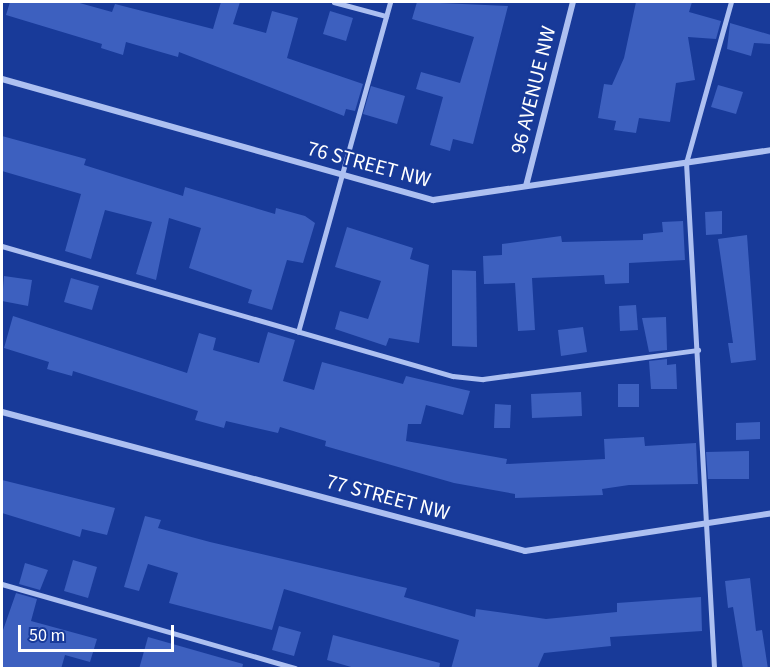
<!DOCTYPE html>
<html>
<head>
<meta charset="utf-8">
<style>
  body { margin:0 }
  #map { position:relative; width:773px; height:670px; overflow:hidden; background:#183a99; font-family:"Source Sans 3",sans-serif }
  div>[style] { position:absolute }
  .building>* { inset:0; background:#3d60bf }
  .lane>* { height:4.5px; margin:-2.25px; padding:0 2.25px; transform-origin:2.25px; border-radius:2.25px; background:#adc0f1 }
  .street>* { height:6px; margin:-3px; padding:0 3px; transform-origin:3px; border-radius:3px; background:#adc0f1 }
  span { translate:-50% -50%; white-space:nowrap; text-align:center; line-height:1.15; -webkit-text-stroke:4.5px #183a99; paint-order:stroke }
  .street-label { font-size:21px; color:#fff }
  .frame { position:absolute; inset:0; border:3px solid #fff; pointer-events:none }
  .scale { position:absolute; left:18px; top:625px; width:156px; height:27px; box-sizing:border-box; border:3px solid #fff; border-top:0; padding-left:8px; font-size:18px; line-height:21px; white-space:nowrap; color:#fff; -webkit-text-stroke:4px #183a99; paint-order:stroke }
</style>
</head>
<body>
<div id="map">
  <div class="building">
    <i style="clip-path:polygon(10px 2px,76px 2px,112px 12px,115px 4px,213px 29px,221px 2px,240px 2px,233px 24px,266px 33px,272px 11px,298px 18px,287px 58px,363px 84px,355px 111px,346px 109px,344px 116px,179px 52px,178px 57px,126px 42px,123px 55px,101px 48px,102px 44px,6px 15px)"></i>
    <i style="clip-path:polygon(417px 2px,508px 6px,473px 144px,453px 139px,450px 151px,430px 145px,443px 97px,416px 89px,421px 72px,460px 83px,474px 37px,412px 19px)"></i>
    <i style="clip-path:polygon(636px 2px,692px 2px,689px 12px,721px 21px,716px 39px,688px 37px,695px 80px,676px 83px,670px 122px,639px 118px,636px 133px,614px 130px,616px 121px,598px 118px,604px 84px,612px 85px,624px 58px)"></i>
    <i style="clip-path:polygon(330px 11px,353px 18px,346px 41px,323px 34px)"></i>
    <i style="clip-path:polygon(730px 23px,771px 35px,771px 44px,754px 43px,751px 56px,727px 49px)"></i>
    <i style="clip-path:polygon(718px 85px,743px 92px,736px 114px,711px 107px)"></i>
    <i style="clip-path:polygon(371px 86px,405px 96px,397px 124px,363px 114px)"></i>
    <i style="clip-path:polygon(2px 136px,86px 159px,84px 165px,183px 196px,185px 187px,275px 214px,276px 208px,305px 216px,315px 223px,303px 263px,287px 260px,272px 310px,248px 303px,252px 290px,189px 268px,201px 228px,169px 218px,156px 280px,136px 274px,152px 222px,105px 210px,91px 259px,65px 251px,81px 194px,2px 171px)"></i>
    <i style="clip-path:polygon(722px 211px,722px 234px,706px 235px,705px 212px)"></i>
    <i style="clip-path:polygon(683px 221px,685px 260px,629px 263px,629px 283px,605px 284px,604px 275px,532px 278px,535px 330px,518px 331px,515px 283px,484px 284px,483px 256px,502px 255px,502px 244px,561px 236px,562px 242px,643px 240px,643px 234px,663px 232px,662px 222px)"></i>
    <i style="clip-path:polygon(347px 227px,413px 248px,410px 259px,429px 265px,419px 343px,389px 338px,386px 346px,335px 329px,340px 311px,368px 319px,381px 281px,335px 267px)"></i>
    <i style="clip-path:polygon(747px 235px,756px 360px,731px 363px,728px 343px,733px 343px,718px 239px)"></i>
    <i style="clip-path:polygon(452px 270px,476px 271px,477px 347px,452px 346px)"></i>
    <i style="clip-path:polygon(4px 276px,32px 280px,28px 306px,2px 301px)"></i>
    <i style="clip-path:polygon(71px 278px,99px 286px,92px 310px,64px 302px)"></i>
    <i style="clip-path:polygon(636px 305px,638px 330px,620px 331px,619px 306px)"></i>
    <i style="clip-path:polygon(13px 316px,187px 373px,199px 333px,216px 338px,213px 350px,259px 363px,268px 332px,295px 340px,283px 381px,314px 390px,322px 362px,403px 384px,406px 376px,470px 391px,463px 415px,426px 405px,421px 424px,408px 424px,406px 441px,507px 459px,506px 464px,605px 459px,604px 439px,644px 437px,645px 446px,696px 443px,698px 484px,629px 485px,602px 489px,603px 495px,515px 498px,515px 494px,454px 483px,325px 446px,326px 441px,280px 427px,278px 433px,226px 421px,224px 428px,195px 420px,198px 411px,73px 371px,72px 376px,47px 369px,49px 362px,4px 348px)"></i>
    <i style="clip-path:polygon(666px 317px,667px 350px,649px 352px,642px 318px)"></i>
    <i style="clip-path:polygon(583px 327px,587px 352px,561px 356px,558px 330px)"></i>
    <i style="clip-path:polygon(667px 359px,667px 365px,676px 364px,677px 389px,651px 389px,649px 361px)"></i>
    <i style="clip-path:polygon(618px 384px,639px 384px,639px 407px,618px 407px)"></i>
    <i style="clip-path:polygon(581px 392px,582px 416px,532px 418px,531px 394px)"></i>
    <i style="clip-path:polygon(495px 404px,511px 405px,510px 428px,494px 428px)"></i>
    <i style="clip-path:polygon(760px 422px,760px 439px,736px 440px,736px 423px)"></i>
    <i style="clip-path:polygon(749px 451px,749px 479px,708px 479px,706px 452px)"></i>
    <i style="clip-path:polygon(2px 480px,115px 508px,107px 535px,82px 529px,80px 537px,2px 513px)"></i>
    <i style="clip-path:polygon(145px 516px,161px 520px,158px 528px,210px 542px,407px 588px,404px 597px,475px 617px,476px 609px,546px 619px,617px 612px,617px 603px,701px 597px,702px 631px,610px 637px,611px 646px,544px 653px,537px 669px,451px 669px,459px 640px,284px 589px,272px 630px,169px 603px,178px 573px,148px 564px,139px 591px,124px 587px)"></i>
    <i style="clip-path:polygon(73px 560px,97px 567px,88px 598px,64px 591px)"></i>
    <i style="clip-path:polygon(25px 563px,48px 570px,40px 590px,19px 584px)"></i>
    <i style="clip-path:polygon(750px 578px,756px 631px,762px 630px,768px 669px,743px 669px,733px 607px,728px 608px,725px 581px)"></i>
    <i style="clip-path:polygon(16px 593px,37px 599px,31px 621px,97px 639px,90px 662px,65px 655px,61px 669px,2px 669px,2px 633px)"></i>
    <i style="clip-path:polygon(279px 626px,301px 632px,294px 656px,272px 650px)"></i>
    <i style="clip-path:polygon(333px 635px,440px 663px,439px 669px,358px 669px,327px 660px)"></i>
    <i style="clip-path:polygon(148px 637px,243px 664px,242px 669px,139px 669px)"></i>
  </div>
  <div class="lane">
    <i style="left:334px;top:2px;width:54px;rotate:15.1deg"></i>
    <i style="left:2px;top:246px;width:469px;rotate:16.1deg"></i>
    <i style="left:453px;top:376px;width:30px;rotate:6deg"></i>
    <i style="left:483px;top:379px;width:217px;rotate:-7.7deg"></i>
    <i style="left:298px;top:332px;width:343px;rotate:-74.4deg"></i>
    <i style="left:2px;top:584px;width:305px;rotate:16deg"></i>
    <i style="left:714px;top:668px;width:506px;rotate:-93.17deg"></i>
    <i style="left:686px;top:163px;width:167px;rotate:-74.4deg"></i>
  </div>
  <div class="street">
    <i style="left:2px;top:79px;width:448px;rotate:15.7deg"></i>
    <i style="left:433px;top:200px;width:343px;rotate:-8.4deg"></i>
    <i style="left:526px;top:186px;width:190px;rotate:-75.7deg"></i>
    <i style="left:2px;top:412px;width:541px;rotate:14.88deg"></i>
    <i style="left:525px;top:551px;width:250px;rotate:-8.7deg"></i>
  </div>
  <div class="street-label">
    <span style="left:533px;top:90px;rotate:-76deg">96 AVENUE NW</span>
    <span style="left:369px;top:164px;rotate:15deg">76 STREET NW</span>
    <span style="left:388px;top:497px;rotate:15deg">77 STREET NW</span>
  </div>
  <div class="frame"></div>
  <div class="scale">50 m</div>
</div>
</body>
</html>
